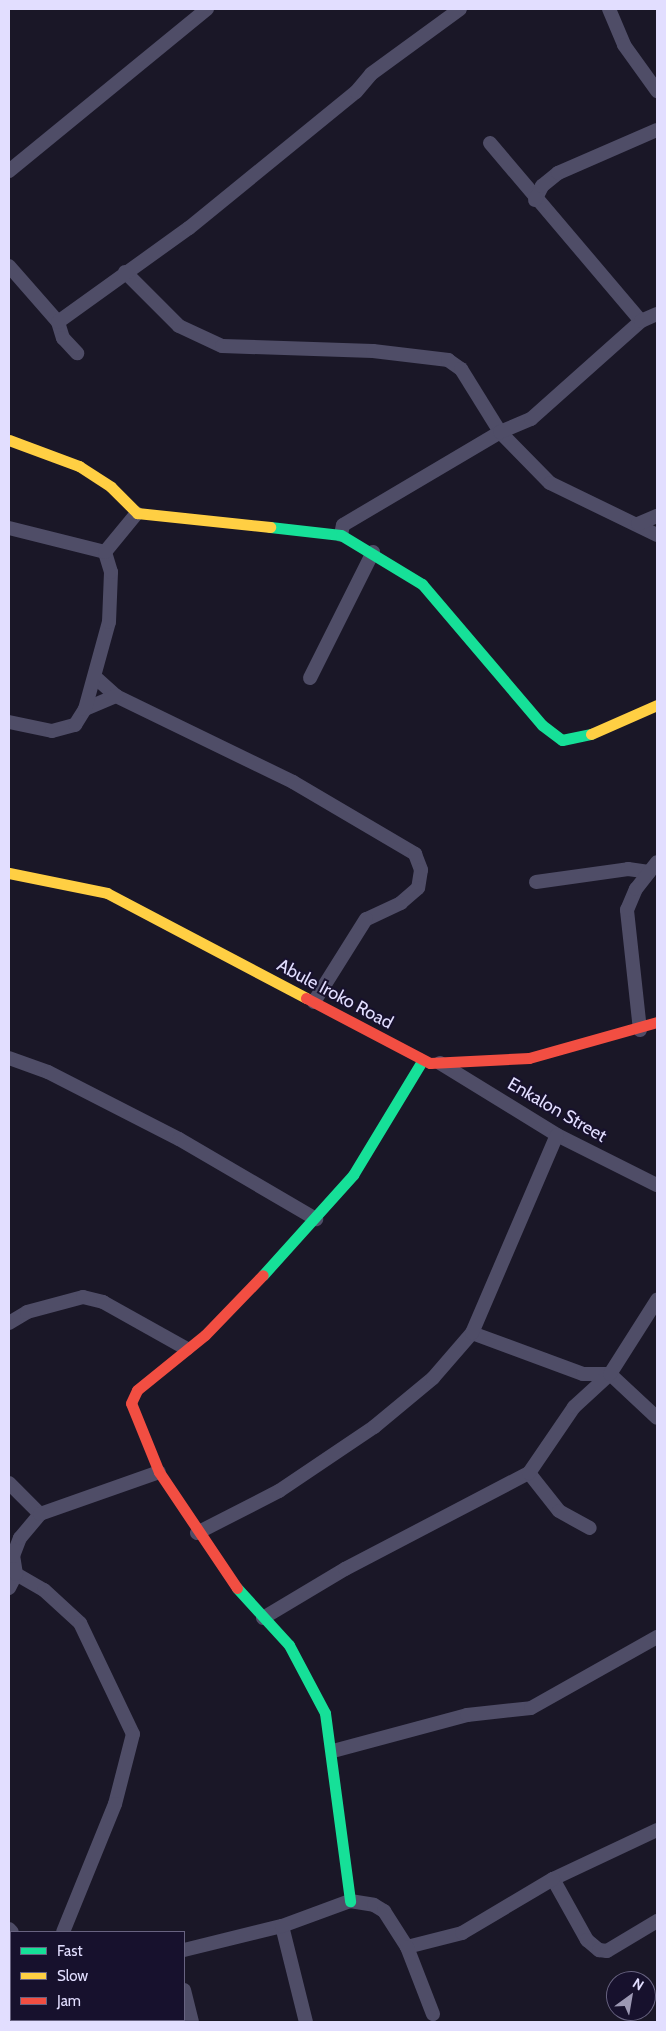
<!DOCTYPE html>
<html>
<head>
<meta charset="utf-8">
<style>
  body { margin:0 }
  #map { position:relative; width:666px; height:2031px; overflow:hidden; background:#1a1727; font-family:Cabin,sans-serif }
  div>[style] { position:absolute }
  .street>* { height:14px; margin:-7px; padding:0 7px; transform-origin:7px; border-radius:7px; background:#4f4d67 }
  .fast>* { height:11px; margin:-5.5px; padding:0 5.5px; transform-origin:5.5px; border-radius:5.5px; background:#16e098 }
  .slow>* { height:11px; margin:-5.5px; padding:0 5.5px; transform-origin:5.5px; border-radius:5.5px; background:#ffcf43 }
  .jam>* { height:11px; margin:-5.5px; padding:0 5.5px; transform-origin:5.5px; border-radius:5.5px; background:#f24e42 }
  span { translate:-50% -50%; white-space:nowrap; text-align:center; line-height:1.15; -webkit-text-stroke:4px #17112d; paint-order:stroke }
  .street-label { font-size:18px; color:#e2deff }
  .frame { position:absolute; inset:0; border:10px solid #e2deff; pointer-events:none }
  .legend { position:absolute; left:10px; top:1931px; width:175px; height:90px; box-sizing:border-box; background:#17112d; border:1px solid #686381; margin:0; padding:6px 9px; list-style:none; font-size:15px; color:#e2deff }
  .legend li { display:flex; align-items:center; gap:10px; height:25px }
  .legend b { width:25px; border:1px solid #686381 }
  .north { position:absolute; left:606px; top:1971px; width:50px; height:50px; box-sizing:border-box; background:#17112d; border:1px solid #686381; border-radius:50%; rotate:32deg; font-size:14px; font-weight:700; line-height:20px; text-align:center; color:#e2deff }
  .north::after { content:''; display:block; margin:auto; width:18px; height:22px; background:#9c98b3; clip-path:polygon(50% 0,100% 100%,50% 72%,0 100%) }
</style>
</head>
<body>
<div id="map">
  <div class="street">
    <i style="left:609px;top:9px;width:39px;rotate:67deg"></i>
    <i style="left:624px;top:45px;width:57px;rotate:54.3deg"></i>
    <i style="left:490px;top:143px;width:233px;rotate:49.7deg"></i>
    <i style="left:9px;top:171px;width:256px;rotate:-39.3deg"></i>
    <i style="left:535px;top:200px;width:16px;rotate:-63deg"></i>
    <i style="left:542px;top:186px;width:21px;rotate:-39deg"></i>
    <i style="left:558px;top:173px;width:108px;rotate:-23.5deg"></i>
    <i style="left:9px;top:266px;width:74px;rotate:48.8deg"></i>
    <i style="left:58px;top:322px;width:17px;rotate:73deg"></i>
    <i style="left:63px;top:338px;width:21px;rotate:47deg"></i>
    <i style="left:125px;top:272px;width:76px;rotate:45deg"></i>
    <i style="left:179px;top:326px;width:47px;rotate:24.9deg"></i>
    <i style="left:222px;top:346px;width:151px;rotate:1.9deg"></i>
    <i style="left:373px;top:351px;width:76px;rotate:6.8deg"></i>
    <i style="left:448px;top:360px;width:16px;rotate:35deg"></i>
    <i style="left:461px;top:369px;width:74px;rotate:58.2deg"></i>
    <i style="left:500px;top:432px;width:71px;rotate:45.6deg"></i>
    <i style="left:550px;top:483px;width:119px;rotate:25.9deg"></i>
    <i style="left:58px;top:322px;width:161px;rotate:-35.7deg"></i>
    <i style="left:189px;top:228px;width:215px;rotate:-39.2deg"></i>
    <i style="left:356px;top:92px;width:23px;rotate:-50deg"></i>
    <i style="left:371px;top:74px;width:110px;rotate:-36.1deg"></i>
    <i style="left:638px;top:524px;width:21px;rotate:-23deg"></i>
    <i style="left:9px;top:528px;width:99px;rotate:14deg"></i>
    <i style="left:341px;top:535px;width:10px;rotate:-79deg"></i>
    <i style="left:343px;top:525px;width:182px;rotate:-30.6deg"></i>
    <i style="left:500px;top:432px;width:34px;rotate:-23deg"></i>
    <i style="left:531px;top:419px;width:147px;rotate:-41.7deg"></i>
    <i style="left:641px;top:321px;width:17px;rotate:-24deg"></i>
    <i style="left:95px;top:677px;width:28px;rotate:42deg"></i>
    <i style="left:116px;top:696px;width:197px;rotate:25.9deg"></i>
    <i style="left:293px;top:782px;width:142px;rotate:30.5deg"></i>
    <i style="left:415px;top:854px;width:17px;rotate:69deg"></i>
    <i style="left:421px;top:870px;width:18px;rotate:99deg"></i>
    <i style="left:418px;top:888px;width:23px;rotate:139deg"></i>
    <i style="left:401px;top:903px;width:38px;rotate:155deg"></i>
    <i style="left:366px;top:919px;width:98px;rotate:122.1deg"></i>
    <i style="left:310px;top:678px;width:141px;rotate:-63.4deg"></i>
    <i style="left:85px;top:709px;width:34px;rotate:-23deg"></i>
    <i style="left:9px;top:722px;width:44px;rotate:11.8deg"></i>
    <i style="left:52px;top:731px;width:24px;rotate:-15deg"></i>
    <i style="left:75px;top:725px;width:19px;rotate:-58deg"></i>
    <i style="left:85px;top:709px;width:90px;rotate:-74.6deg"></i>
    <i style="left:109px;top:622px;width:50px;rotate:-87.7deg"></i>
    <i style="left:111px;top:572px;width:21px;rotate:-107deg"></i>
    <i style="left:105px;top:552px;width:50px;rotate:-50.6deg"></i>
    <i style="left:536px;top:882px;width:93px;rotate:-8deg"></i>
    <i style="left:628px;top:869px;width:21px;rotate:8deg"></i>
    <i style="left:640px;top:1030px;width:121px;rotate:-96.2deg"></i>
    <i style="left:627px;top:910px;width:23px;rotate:-67deg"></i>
    <i style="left:636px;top:889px;width:34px;rotate:-52deg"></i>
    <i style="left:9px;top:1058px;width:41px;rotate:19.7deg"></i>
    <i style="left:48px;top:1072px;width:147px;rotate:27.1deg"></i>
    <i style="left:179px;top:1139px;width:159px;rotate:30.3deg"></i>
    <i style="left:440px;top:1063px;width:137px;rotate:31.6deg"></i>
    <i style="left:557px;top:1135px;width:112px;rotate:26.6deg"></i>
    <i style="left:9px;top:1323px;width:21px;rotate:-31deg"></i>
    <i style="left:27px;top:1312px;width:58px;rotate:-15deg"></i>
    <i style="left:83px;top:1297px;width:21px;rotate:14deg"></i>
    <i style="left:103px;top:1302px;width:96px;rotate:29.2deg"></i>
    <i style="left:472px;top:1333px;width:118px;rotate:20.3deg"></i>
    <i style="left:583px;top:1374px;width:27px"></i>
    <i style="left:610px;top:1374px;width:64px;rotate:43.1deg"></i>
    <i style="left:529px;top:1473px;width:48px;rotate:51.7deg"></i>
    <i style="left:559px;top:1511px;width:35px;rotate:29deg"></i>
    <i style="left:9px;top:1483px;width:44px;rotate:45deg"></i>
    <i style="left:197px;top:1533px;width:92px;rotate:-27.1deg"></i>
    <i style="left:279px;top:1491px;width:115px;rotate:-34deg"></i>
    <i style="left:374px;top:1427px;width:77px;rotate:-39.7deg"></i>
    <i style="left:433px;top:1378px;width:60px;rotate:-49.1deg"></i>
    <i style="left:472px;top:1333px;width:215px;rotate:-66.8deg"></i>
    <i style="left:16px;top:1574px;width:32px;rotate:30deg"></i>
    <i style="left:44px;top:1590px;width:49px;rotate:42.5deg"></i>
    <i style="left:80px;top:1623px;width:123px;rotate:64.5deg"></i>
    <i style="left:133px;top:1734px;width:72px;rotate:104.4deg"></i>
    <i style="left:115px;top:1804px;width:138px;rotate:112.1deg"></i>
    <i style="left:9px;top:1588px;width:16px;rotate:-63deg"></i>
    <i style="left:16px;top:1574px;width:18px;rotate:-99deg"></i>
    <i style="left:13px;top:1556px;width:19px;rotate:-69deg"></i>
    <i style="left:20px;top:1538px;width:31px;rotate:-50deg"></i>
    <i style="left:40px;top:1514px;width:126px;rotate:-19.4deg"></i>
    <i style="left:263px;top:1618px;width:96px;rotate:-30.9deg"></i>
    <i style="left:345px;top:1569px;width:208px;rotate:-27.6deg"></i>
    <i style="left:529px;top:1473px;width:80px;rotate:-55.7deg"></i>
    <i style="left:574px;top:1407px;width:49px;rotate:-42.5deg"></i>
    <i style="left:610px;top:1374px;width:88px;rotate:-57.6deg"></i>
    <i style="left:333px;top:1751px;width:139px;rotate:-15deg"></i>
    <i style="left:467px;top:1715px;width:64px;rotate:-6.2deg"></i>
    <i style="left:531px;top:1708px;width:145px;rotate:-29.4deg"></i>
    <i style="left:657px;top:1830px;width:115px;rotate:154.8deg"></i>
    <i style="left:553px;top:1879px;width:70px;rotate:60.9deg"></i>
    <i style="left:587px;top:1940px;width:16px;rotate:40deg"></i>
    <i style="left:599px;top:1950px;width:8px;rotate:7deg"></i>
    <i style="left:607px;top:1951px;width:58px;rotate:-31deg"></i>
    <i style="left:282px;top:1926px;width:99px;rotate:76deg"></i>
    <i style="left:9px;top:1929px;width:4px;rotate:45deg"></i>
    <i style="left:407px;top:1947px;width:57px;rotate:-14.3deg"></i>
    <i style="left:462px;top:1933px;width:106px;rotate:-30.7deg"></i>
    <i style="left:184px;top:1950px;width:101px;rotate:-13.8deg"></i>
    <i style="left:282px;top:1926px;width:72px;rotate:-20.2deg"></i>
    <i style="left:350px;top:1901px;width:24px;rotate:9deg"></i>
    <i style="left:374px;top:1905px;width:12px;rotate:31deg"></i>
    <i style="left:384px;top:1911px;width:43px;rotate:57.4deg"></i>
    <i style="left:407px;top:1947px;width:72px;rotate:68.8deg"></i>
    <i style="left:184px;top:1990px;width:33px;rotate:76deg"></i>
    <i style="left:117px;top:2022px;width:2px;rotate:-90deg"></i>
  </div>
  <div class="fast">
    <i style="left:270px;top:527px;width:71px;rotate:6.4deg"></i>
    <i style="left:341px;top:535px;width:95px;rotate:31.2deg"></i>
    <i style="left:422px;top:584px;width:185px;rotate:49.6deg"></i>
    <i style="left:542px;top:725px;width:25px;rotate:37deg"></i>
    <i style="left:562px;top:740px;width:30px;rotate:-12deg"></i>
    <i style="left:263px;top:1275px;width:135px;rotate:-48deg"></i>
    <i style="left:353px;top:1175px;width:133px;rotate:-58.8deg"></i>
    <i style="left:237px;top:1588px;width:77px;rotate:47.6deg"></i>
    <i style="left:289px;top:1645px;width:77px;rotate:62.1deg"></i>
    <i style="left:325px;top:1713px;width:190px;rotate:82.4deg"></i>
  </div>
  <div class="slow">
    <i style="left:9px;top:440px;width:75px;rotate:20.4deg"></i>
    <i style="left:79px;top:466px;width:38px;rotate:33deg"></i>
    <i style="left:111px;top:487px;width:37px;rotate:45deg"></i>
    <i style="left:137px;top:513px;width:134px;rotate:6deg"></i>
    <i style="left:591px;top:734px;width:72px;rotate:-23.7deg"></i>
    <i style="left:9px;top:873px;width:100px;rotate:11.5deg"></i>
    <i style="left:107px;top:893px;width:225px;rotate:27.8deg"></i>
  </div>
  <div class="jam">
    <i style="left:306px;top:998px;width:140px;rotate:27.7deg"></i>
    <i style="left:430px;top:1063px;width:99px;rotate:-2.9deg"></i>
    <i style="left:529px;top:1058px;width:133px;rotate:-15.7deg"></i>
    <i style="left:237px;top:1588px;width:140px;rotate:-123.9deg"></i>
    <i style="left:159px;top:1472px;width:74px;rotate:-112.1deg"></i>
    <i style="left:131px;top:1403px;width:14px;rotate:-65deg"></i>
    <i style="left:137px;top:1390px;width:87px;rotate:-39deg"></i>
    <i style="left:205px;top:1335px;width:83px;rotate:-46deg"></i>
  </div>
  <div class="street-label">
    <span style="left:335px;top:994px;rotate:28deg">Abule Iroko Road</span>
    <span style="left:557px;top:1110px;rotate:30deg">Enkalon Street</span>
  </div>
  <div class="frame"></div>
  <ul class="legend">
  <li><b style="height:6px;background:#16e098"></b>Fast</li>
  <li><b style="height:6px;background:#ffcf43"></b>Slow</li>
  <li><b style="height:6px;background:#f24e42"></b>Jam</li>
  </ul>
  <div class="north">N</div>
</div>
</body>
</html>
